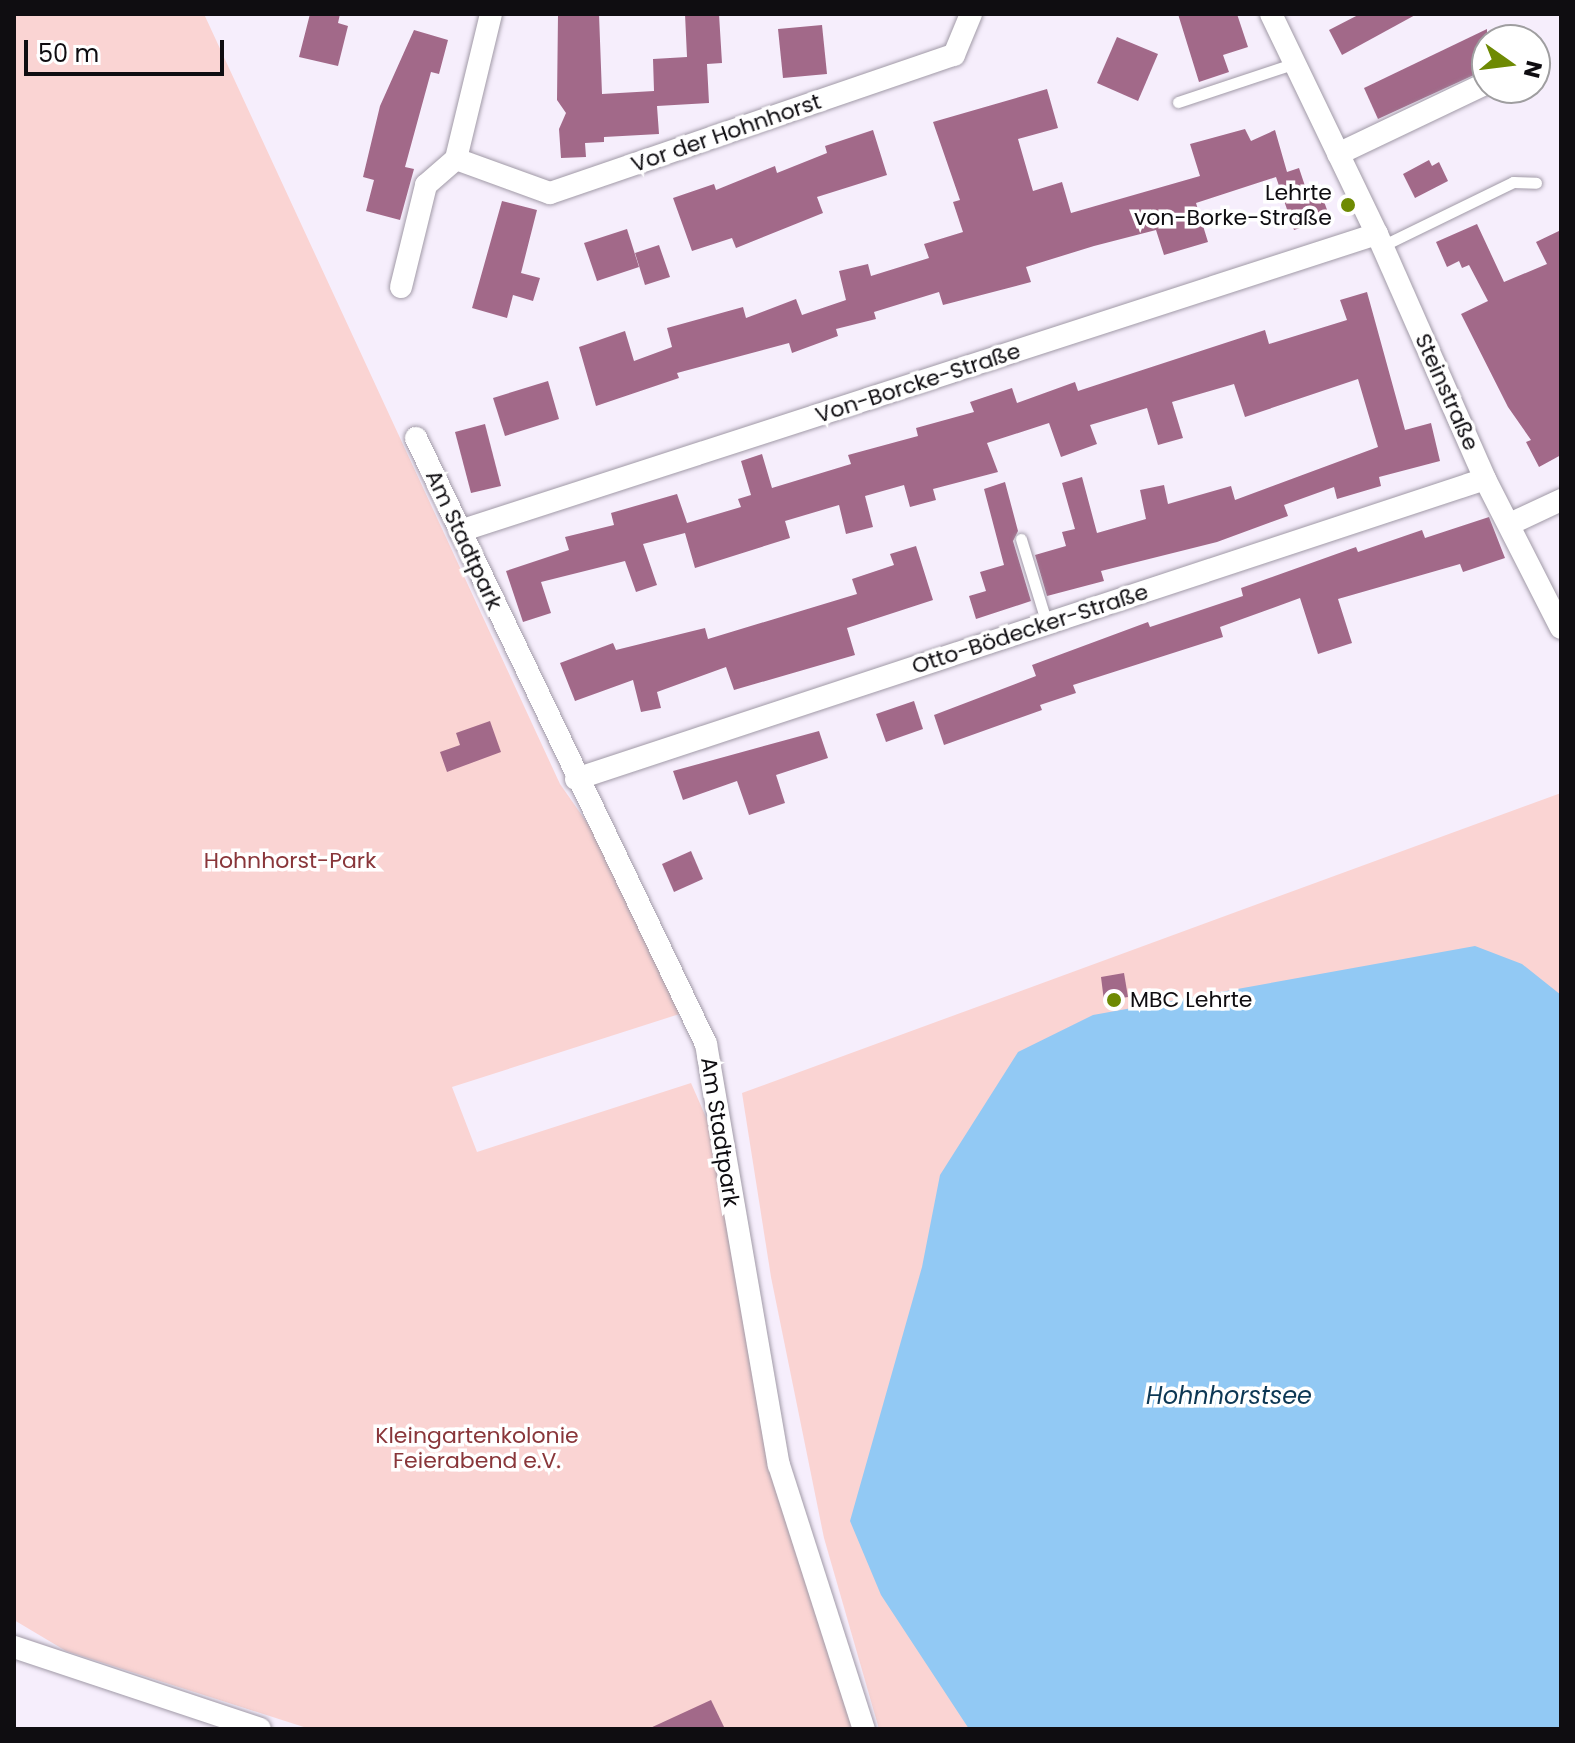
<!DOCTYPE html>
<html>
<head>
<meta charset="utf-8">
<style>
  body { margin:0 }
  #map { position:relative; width:1575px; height:1743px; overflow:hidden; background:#f6eefc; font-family:Poppins,sans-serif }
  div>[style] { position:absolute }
  .green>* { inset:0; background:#fad4d3 }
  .water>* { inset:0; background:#92c9f4 }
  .building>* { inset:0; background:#a26989 }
  .roads { filter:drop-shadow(0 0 2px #a19aa7) drop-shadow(0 0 2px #a19aa7) }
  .service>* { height:11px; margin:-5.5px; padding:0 5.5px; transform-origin:5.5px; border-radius:5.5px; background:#fff }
  .minor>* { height:22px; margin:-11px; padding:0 11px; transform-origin:11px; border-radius:11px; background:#fff }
  .dots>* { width:22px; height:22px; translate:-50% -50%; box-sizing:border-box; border:4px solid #fff; border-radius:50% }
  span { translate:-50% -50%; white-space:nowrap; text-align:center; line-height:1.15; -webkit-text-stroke:7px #fff; paint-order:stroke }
  .street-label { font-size:22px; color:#0f0d11 }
  .poi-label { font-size:22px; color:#0f0d11 }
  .right { translate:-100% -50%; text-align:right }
  .left { translate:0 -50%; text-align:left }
  .park-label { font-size:22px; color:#89363a }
  .water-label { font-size:24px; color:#0c3754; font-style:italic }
  .frame { position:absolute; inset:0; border:16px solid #0f0d11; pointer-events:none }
  .north { position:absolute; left:1471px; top:24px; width:80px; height:80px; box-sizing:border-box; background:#fff; border:2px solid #9f9ea0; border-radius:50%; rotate:104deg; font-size:22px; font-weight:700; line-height:32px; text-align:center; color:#0f0d11 }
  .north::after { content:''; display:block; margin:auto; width:28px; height:36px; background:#6e8a03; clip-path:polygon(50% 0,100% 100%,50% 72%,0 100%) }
  .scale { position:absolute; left:24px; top:40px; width:200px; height:36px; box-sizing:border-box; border:4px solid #0f0d11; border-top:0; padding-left:10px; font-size:24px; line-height:28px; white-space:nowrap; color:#0f0d11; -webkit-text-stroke:6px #fff; paint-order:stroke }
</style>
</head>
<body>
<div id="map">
  <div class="green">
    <i style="clip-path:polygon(14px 14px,204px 14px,560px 784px,655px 920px,695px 1009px,452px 1087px,477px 1152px,691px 1083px,709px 1124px,762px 1425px,858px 1729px,310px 1729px,66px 1651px,14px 1620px)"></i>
    <i style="clip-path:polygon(1561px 793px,1561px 1729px,879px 1729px,824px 1538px,771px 1277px,742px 1093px)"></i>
  </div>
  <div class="water">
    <i style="clip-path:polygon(1475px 946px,1522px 964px,1561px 995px,1561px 1729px,969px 1729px,881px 1595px,850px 1521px,922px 1267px,940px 1175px,1018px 1052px,1093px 1015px)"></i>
  </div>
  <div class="building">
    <i style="clip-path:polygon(310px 14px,340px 14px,338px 23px,348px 26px,338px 66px,299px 57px)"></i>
    <i style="clip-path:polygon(558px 14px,599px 14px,602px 94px,654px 91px,653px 59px,687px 57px,685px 14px,719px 14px,722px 63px,707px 64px,709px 103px,657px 106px,659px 134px,604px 137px,604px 142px,585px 143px,586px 157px,561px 158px,559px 129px,566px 113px,557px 100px)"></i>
    <i style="clip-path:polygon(1178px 14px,1237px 14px,1248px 47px,1223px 55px,1229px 72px,1199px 82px)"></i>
    <i style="clip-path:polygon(1360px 14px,1417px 14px,1342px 55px,1329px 30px)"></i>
    <i style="clip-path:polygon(822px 25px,827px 74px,783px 78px,778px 29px)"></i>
    <i style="clip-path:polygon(1487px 29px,1487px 69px,1378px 119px,1364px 88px)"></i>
    <i style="clip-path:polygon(414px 30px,448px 40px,439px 74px,431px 72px,405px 167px,414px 169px,400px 220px,366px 211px,374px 180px,363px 177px,380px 106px)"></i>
    <i style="clip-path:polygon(1117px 37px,1158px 54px,1138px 101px,1097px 83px)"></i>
    <i style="clip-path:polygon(1047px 89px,1058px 128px,1018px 139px,1033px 191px,1062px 182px,1071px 213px,1200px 176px,1190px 144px,1245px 129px,1251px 141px,1275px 130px,1287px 172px,1299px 168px,1306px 189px,1318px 185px,1330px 218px,1294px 230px,1276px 177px,1196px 203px,1208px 242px,1164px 255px,1156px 230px,1094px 246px,1026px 267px,1031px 282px,943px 305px,939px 292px,874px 312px,876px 319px,836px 329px,838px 336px,792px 353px,789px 343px,677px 373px,679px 378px,596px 406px,579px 347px,625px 331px,634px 361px,672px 347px,667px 328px,743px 307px,746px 318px,796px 299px,802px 315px,846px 300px,839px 271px,868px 264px,871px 276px,929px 258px,924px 244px,963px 232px,953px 202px,960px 200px,933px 122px)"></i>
    <i style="clip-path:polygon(873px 130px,887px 175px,817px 197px,823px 213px,736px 248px,732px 238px,692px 251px,673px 198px,714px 184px,716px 190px,775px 166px,777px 173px,827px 153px,825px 146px)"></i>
    <i style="clip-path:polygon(1429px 160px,1432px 166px,1439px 162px,1448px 181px,1415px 198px,1403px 174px)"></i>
    <i style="clip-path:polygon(502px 201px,537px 210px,521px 273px,540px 278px,533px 301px,513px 295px,507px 318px,472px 308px)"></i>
    <i style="clip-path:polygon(1477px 224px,1504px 282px,1547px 264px,1536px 242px,1561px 230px,1561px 455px,1539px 467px,1526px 442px,1531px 440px,1508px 407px,1461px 314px,1488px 301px,1469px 265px,1462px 268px,1459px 261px,1447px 267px,1436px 242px)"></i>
    <i style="clip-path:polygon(627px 229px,639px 267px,597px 281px,584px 243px)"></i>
    <i style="clip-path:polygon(659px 245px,670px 277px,645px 285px,635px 253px)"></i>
    <i style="clip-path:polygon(1367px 292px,1405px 430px,1431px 423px,1440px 461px,1379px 477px,1381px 486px,1337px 499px,1334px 487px,1284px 505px,1288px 516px,1217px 542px,1101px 571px,1104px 581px,1047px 596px,1035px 555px,1066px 546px,1062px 532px,1075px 529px,1062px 483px,1082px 477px,1097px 533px,1146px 519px,1140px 490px,1164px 485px,1168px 504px,1231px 486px,1235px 500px,1378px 447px,1358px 379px,1245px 417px,1234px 384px,1172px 402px,1183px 438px,1158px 445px,1147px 408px,1090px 425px,1097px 444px,1061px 457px,1049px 423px,987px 443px,998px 472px,933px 489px,936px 500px,910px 507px,904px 485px,865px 496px,873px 527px,846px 534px,839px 505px,785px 521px,790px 538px,695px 568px,685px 533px,643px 544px,657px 585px,636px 592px,625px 561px,541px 582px,551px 613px,523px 622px,506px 571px,569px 550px,565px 537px,614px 525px,611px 513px,677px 494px,687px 523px,741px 507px,738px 499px,751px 495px,741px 461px,762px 454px,772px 488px,851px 464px,848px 455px,918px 436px,916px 428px,974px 412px,970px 402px,1012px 388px,1017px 403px,1075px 382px,1078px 391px,1265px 330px,1269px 344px,1347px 320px,1340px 300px)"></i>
    <i style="clip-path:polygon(548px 381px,559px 419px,505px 436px,493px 398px)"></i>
    <i style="clip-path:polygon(485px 424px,501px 486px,471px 493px,455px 432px)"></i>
    <i style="clip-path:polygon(1005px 482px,1018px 531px,1013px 541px,1031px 601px,976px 619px,969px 596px,986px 591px,980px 572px,1004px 565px,984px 489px)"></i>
    <i style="clip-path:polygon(1489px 517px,1505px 558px,1463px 572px,1460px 564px,1338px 599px,1352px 643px,1318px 654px,1300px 598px,1220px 627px,1223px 637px,1073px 685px,1076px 693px,1040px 705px,1042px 710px,944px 745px,934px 715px,1036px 676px,1032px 665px,1148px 622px,1150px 627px,1243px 596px,1241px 588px,1356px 547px,1358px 552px,1422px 530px,1425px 538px)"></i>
    <i style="clip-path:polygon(916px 546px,933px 600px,847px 628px,855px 655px,734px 690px,726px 667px,657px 692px,661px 708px,641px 712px,633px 680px,575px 701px,560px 663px,613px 643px,616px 650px,705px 628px,708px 639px,857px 594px,852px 579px,894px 565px,890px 554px)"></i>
    <i style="clip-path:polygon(914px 701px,923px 729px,886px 742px,876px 714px)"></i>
    <i style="clip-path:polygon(490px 721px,501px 752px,447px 772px,440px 752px,460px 745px,456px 733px)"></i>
    <i style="clip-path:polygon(819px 731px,828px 758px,776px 775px,785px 803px,749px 815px,737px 781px,683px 800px,673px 771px)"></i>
    <i style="clip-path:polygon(691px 851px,703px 879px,674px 892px,662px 864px)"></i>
    <i style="clip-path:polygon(1124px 973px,1128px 997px,1104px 1001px,1101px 977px)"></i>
    <i style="clip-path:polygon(711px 1700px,725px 1729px,648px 1729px)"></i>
  </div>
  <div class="roads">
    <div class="service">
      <i style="left:1178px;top:102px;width:123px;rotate:-18.4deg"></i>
      <i style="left:1382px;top:246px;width:146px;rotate:-26deg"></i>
      <i style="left:1513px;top:182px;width:23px;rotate:2deg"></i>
      <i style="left:1021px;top:539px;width:89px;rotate:73deg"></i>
    </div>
    <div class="minor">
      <i style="left:491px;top:14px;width:149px;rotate:103.6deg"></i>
      <i style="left:456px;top:159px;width:100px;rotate:19.9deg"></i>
      <i style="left:550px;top:193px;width:427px;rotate:-18.9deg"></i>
      <i style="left:954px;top:55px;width:44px;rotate:-67.5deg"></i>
      <i style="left:1271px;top:14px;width:244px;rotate:64.3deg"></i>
      <i style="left:1377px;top:234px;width:268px;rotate:66.2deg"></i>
      <i style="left:1485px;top:479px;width:167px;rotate:63deg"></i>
      <i style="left:1338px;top:154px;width:165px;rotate:-25.5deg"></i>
      <i style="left:401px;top:287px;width:105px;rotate:-76.2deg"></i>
      <i style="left:426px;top:185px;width:40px;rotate:-41deg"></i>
      <i style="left:416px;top:438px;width:672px;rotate:64.43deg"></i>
      <i style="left:706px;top:1044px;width:427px;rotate:80.2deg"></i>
      <i style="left:779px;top:1465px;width:277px;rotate:72.2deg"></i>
      <i style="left:1512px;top:523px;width:54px;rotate:-25.1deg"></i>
      <i style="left:460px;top:531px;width:964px;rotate:-17.95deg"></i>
      <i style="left:576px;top:779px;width:957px;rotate:-18.26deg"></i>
      <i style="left:14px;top:1647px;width:259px;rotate:18.4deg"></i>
    </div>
  </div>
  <div class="dots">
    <i style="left:1348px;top:205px;background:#6e8a03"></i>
    <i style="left:1114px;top:1000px;background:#6e8a03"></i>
  </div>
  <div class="street-label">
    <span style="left:726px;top:133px;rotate:-19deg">Vor der Hohnhorst</span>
    <span style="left:918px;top:383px;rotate:-18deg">Von-Borcke-Straße</span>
    <span style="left:1447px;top:392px;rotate:66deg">Steinstraße</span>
    <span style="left:464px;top:540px;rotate:65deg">Am Stadtpark</span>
    <span style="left:1030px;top:629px;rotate:-18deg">Otto-Bödecker-Straße</span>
    <span style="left:720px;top:1132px;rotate:81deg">Am Stadtpark</span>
  </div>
  <div class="poi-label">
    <span class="right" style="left:1332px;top:205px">Lehrte<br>von-Borke-Straße</span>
    <span class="left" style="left:1130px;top:1000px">MBC Lehrte</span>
  </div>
  <div class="park-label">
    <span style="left:290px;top:861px">Hohnhorst-Park</span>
    <span style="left:477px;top:1448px">Kleingartenkolonie<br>Feierabend e.V.</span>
  </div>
  <div class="water-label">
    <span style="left:1229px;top:1396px">Hohnhorstsee</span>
  </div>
  <div class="frame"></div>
  <div class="north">N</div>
  <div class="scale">50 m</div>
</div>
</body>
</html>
